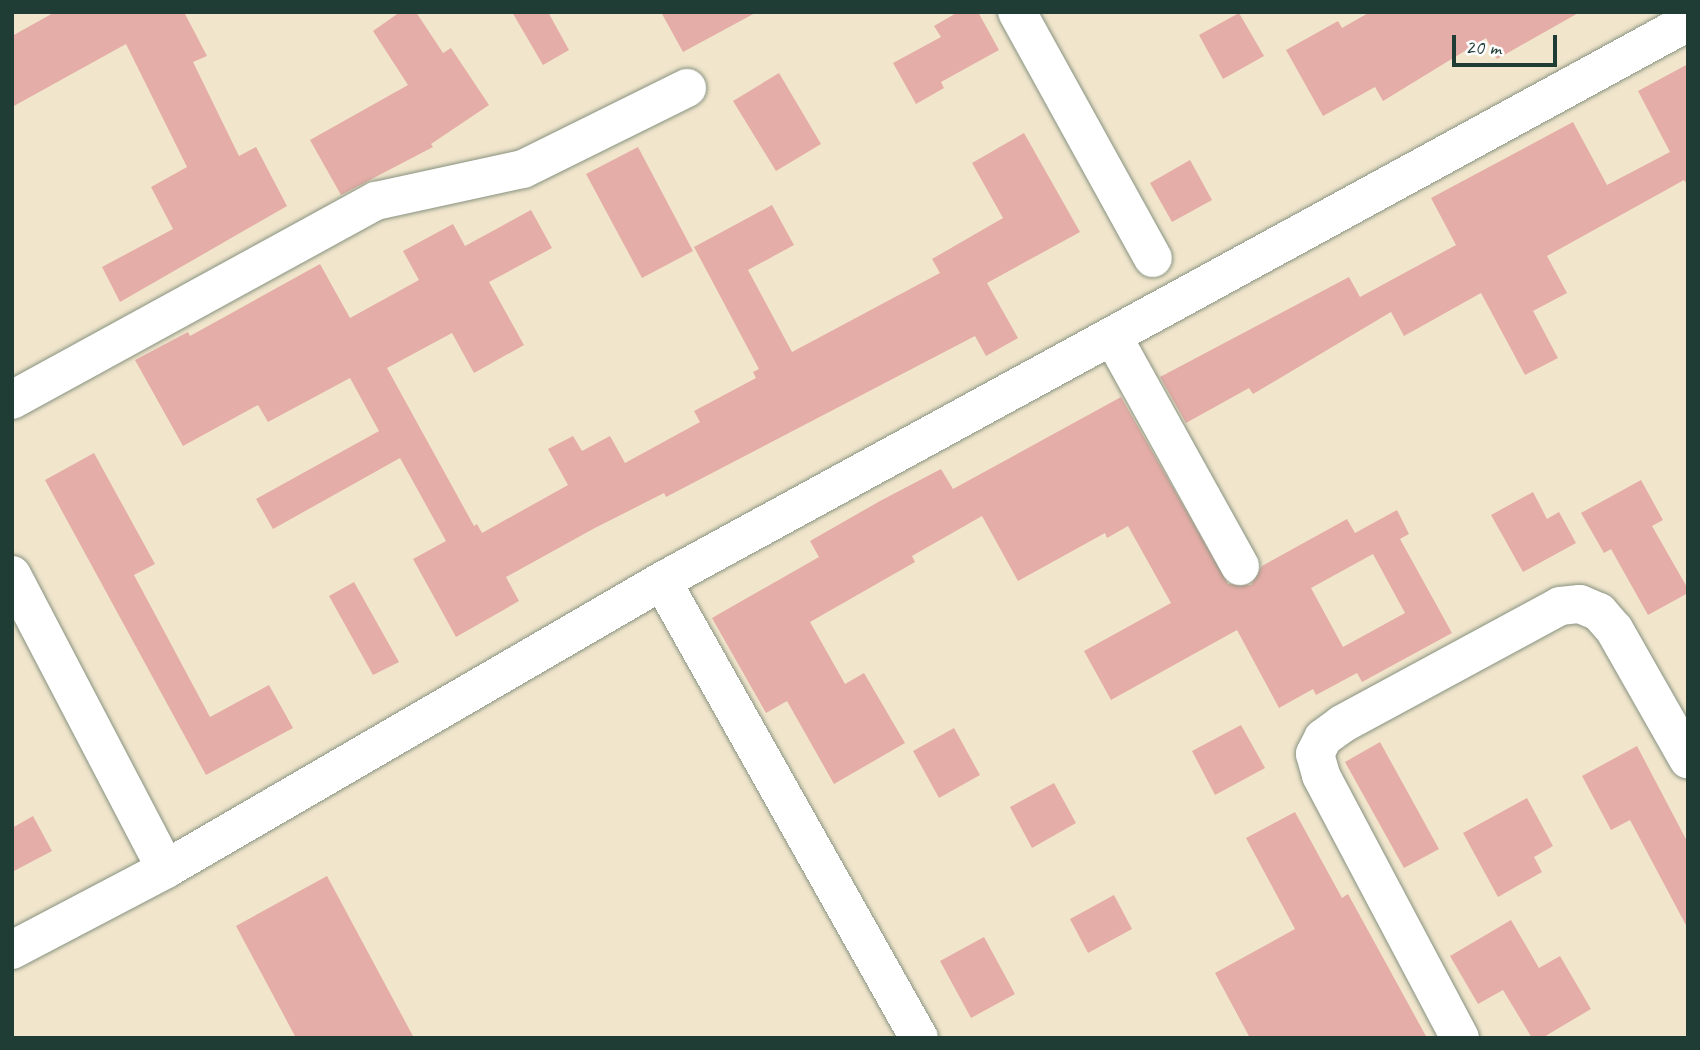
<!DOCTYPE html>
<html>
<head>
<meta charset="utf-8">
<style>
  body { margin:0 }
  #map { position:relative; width:1700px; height:1050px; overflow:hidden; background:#f1e6cc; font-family:Caveat,sans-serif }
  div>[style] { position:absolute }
  .building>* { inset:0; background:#e5ada7 }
  .roads { filter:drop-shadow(0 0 2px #889280) drop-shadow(0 0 2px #889280) }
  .minor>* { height:38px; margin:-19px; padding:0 19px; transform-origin:19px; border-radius:19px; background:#fff }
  span { translate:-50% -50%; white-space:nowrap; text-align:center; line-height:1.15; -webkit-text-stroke:6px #fff; paint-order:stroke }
  .frame { position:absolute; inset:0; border:14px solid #1f3d34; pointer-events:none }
  .scale { position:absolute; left:1452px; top:35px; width:105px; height:32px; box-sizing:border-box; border:4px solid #1f3d34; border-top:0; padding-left:9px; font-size:21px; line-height:24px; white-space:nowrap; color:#1f3d34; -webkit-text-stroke:5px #fff; paint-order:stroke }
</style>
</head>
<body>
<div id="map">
  <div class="building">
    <i style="clip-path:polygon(55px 12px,184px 12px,207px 56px,193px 62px,239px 156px,256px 147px,287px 206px,120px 302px,102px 267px,173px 229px,151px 187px,187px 167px,126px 44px,12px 107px,12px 36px)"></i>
    <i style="clip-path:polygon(400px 12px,416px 12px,443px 53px,451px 48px,489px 105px,431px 144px,433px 147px,341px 195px,310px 140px,408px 85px,373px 31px)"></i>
    <i style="clip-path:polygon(512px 12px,548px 12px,569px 50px,543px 65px)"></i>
    <i style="clip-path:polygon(661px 12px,757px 12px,683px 52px)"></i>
    <i style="clip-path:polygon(958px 12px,978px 12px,999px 50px,941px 82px,944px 88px,916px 104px,893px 63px,941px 37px,934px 26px)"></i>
    <i style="clip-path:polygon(1370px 12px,1580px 12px,1497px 59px,1486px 38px,1383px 101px,1375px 87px,1323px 116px,1286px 50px,1338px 21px,1342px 28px)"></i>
    <i style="clip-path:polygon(1239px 13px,1264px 56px,1223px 79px,1199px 35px)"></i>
    <i style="clip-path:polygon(1688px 64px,1688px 186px,1684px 180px,1547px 256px,1567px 293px,1533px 311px,1558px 358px,1525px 375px,1481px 293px,1404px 336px,1391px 312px,1253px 394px,1249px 388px,1186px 423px,1160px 377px,1349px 277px,1360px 297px,1456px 245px,1431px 198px,1573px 122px,1607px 185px,1670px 152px,1638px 91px)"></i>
    <i style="clip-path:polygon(779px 73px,821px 144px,776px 171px,733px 101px)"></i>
    <i style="clip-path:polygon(1024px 133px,1080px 232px,987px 283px,1018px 338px,986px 356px,975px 336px,666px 497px,664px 493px,593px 529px,506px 577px,519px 601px,456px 637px,413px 559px,446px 541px,400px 458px,273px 529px,256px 499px,379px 431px,350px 378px,268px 422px,258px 405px,183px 446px,135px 360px,188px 332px,190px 336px,320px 264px,350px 318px,419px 280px,403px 251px,453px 224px,465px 246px,531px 210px,552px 248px,489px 282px,524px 345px,474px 373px,452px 333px,387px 368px,474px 526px,477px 524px,482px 533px,568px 485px,548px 449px,573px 436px,582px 451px,610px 436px,625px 463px,700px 422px,694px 411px,756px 378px,753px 372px,759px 369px,694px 247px,772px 205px,794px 245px,748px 270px,792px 352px,940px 273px,932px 259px,1003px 218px,972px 163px)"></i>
    <i style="clip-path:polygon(638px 147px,693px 251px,642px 278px,586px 174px)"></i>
    <i style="clip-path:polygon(1190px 160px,1212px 200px,1172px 222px,1150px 183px)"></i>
    <i style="clip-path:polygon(evenodd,1121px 397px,1228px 584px,1251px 585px,1262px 566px,1347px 519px,1355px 533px,1397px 510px,1409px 534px,1400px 539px,1452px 633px,1362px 682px,1357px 673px,1316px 695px,1313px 689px,1279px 708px,1237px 630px,1111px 700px,1084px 651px,1171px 603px,1128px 526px,1107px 538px,1105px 533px,1018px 581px,982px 516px,912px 556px,915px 562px,810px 622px,845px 684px,864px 673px,905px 743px,834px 784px,787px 701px,766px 713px,712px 618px,819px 557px,810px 541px,880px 501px,941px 469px,953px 489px,1121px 397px,1373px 554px,1405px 613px,1343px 647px,1311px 588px,1373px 554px)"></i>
    <i style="clip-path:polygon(94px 453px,155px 564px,134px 575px,210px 717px,269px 685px,293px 728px,206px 775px,45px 480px)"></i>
    <i style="clip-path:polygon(1641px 480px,1663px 520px,1652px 526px,1688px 589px,1688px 593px,1648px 615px,1611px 549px,1604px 553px,1581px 513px)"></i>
    <i style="clip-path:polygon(1533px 492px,1547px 519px,1559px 512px,1576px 543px,1523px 572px,1491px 515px)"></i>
    <i style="clip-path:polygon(354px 582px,399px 662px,373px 675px,329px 596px)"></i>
    <i style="clip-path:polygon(1241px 725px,1265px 768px,1215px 795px,1192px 751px)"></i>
    <i style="clip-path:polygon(954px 728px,980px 775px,939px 798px,913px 751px)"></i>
    <i style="clip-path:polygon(1380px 742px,1439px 849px,1404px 868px,1345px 762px)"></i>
    <i style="clip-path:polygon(1637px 746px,1688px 843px,1688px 929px,1630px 820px,1611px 830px,1582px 776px)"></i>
    <i style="clip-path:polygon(1054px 783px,1076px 823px,1032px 848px,1010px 807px)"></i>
    <i style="clip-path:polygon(1527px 798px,1553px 846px,1534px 857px,1542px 872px,1498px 897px,1463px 833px)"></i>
    <i style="clip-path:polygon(1295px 812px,1342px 898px,1348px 894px,1427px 1038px,1250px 1038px,1215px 973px,1295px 929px,1246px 838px)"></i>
    <i style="clip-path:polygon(33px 816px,52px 851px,12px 872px,12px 828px)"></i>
    <i style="clip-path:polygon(327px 876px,414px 1038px,296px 1038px,236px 926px)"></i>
    <i style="clip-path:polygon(1114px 895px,1132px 929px,1088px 953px,1070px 919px)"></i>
    <i style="clip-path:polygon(1511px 920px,1539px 968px,1560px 956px,1591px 1009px,1542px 1038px,1532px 1038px,1503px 990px,1478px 1004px,1450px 956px)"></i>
    <i style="clip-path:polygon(984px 937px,1015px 994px,971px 1018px,940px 961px)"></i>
  </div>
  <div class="roads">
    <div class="minor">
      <i style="left:1017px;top:12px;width:281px;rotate:61.1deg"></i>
      <i style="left:1113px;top:337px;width:262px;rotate:61deg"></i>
      <i style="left:12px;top:400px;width:415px;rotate:-28.7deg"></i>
      <i style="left:376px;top:201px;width:150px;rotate:-12.3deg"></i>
      <i style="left:523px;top:169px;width:183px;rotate:-26.3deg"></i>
      <i style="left:12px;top:575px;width:332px;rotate:62.4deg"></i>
      <i style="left:662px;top:581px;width:524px;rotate:60.65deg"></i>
      <i style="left:12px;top:950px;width:174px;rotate:-27.7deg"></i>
      <i style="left:166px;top:869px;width:574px;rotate:-30.14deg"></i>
      <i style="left:662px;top:581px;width:1168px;rotate:-28.58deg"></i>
      <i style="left:1460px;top:1038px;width:297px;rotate:-117.9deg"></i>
      <i style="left:1321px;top:775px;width:22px;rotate:-106deg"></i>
      <i style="left:1315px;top:754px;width:18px;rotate:-63deg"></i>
      <i style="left:1323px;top:738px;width:24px;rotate:-36deg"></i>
      <i style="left:1342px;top:724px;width:248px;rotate:-28.4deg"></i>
      <i style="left:1560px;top:606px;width:20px;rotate:-6deg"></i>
      <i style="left:1580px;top:604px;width:21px;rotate:23deg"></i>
      <i style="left:1599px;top:612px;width:23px;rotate:49deg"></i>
      <i style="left:1614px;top:629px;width:150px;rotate:60.4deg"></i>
    </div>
  </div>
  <div class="frame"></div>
  <div class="scale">20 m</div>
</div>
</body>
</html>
